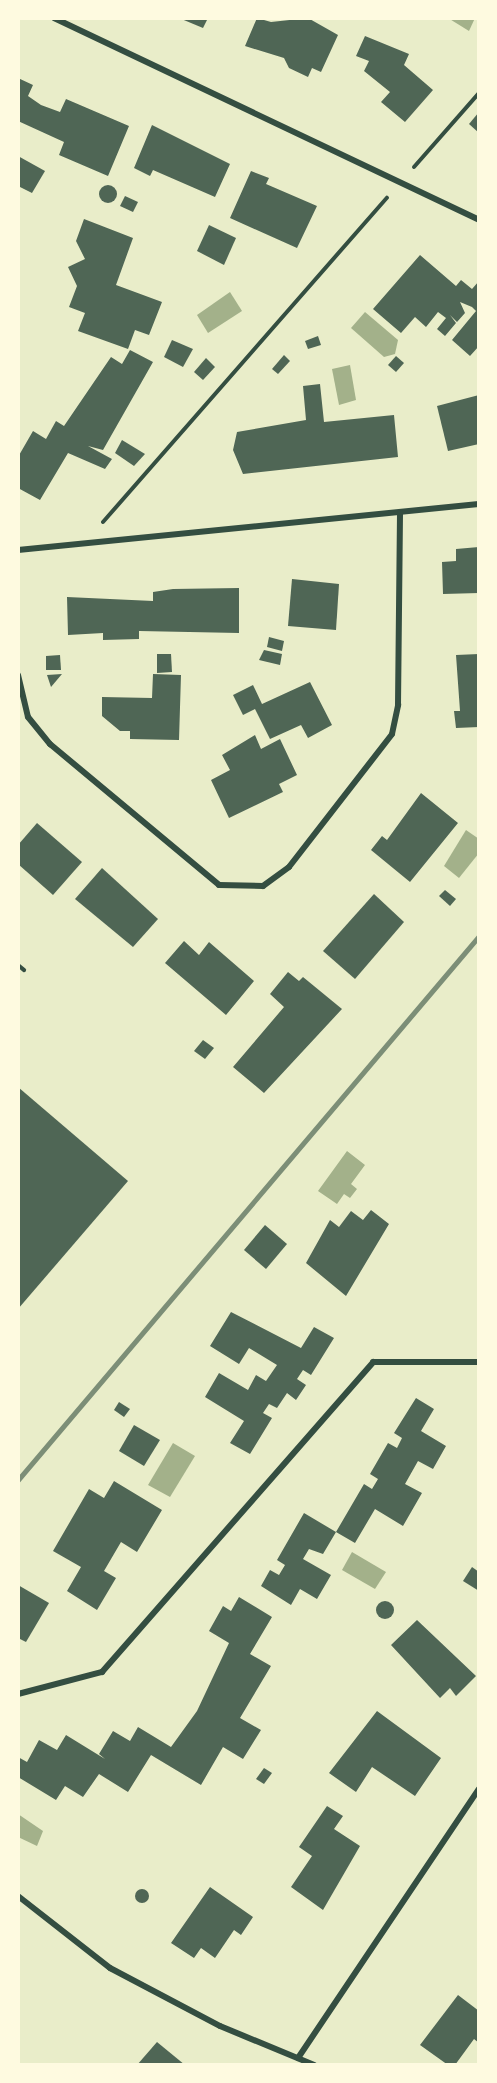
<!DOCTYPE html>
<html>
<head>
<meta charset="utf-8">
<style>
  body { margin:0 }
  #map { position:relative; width:497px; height:2083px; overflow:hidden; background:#e9edc9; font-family:"IBM Plex Sans",sans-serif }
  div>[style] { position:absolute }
  .water>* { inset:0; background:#a3b18a }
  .building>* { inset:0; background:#4f6655 }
  .round { border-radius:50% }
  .path>* { height:4px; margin:-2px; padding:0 2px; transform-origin:2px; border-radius:2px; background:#344e41 }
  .minor>* { height:6px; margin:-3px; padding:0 3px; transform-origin:3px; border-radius:3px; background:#344e41 }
  .rail>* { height:4.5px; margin:-2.25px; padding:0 2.25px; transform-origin:2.25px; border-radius:2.25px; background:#7c8e77 }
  span { translate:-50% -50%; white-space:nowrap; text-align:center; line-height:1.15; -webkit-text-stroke:6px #fefae0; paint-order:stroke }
  .frame { position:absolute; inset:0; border:20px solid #fefae0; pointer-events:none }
</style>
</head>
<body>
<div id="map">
  <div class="water">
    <i style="clip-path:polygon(448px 18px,475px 18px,469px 31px)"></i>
    <i style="clip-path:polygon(230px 292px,242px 311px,208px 333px,197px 315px)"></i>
    <i style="clip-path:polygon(365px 312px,398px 340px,395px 354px,384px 357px,351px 328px)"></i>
    <i style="clip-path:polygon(350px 365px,356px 400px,339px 405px,332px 369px)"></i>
    <i style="clip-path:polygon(466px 830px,479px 839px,479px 853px,459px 878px,444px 866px)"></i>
    <i style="clip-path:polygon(347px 1151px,365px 1165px,351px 1184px,357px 1189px,350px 1198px,344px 1194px,337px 1204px,318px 1191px)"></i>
    <i style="clip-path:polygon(173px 1443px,195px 1456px,170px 1497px,148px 1485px)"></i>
    <i style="clip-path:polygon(352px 1552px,386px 1572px,375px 1589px,342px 1570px)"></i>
    <i style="clip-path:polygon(18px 1814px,43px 1831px,37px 1846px,18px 1837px)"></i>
  </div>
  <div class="building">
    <i style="clip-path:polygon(179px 18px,208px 18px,203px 28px)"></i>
    <i style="clip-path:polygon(257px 18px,271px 22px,308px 18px,338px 35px,321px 72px,312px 68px,308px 77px,289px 68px,284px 58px,245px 46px)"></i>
    <i style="clip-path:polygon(365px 36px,409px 54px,404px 65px,433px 90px,405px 122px,381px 102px,390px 92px,364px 71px,369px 61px,356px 56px)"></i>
    <i style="clip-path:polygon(18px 78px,33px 85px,28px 96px,41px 105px,60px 112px,66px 99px,129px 126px,108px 176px,59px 155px,64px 142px,18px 121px)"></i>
    <i style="clip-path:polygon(479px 112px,479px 133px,469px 124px)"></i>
    <i style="clip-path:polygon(152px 125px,230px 164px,215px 197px,153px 170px,150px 176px,134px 168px)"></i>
    <i style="clip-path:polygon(18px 156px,45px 171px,32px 193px,18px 186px)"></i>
    <i style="clip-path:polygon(251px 171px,269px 178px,266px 184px,317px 206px,297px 248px,230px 218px)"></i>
    <i class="round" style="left:99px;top:185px;width:18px;height:18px"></i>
    <i style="clip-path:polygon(125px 196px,138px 202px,133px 212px,120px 206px)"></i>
    <i style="clip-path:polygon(84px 219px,133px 238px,116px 285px,162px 302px,149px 335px,135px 330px,128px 349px,78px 331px,85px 313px,69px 307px,77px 286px,68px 267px,85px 259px,76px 241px)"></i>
    <i style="clip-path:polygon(209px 225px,236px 238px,224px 265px,197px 251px)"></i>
    <i style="clip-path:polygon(420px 255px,456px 286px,461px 280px,472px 289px,479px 281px,479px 346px,470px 356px,452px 340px,476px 311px,472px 307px,460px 302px,465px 313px,457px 322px,450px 315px,456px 323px,445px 336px,437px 329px,446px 318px,438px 312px,426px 327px,415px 317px,401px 333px,373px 309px)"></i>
    <i style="clip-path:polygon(318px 336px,321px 345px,308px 349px,305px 341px)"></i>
    <i style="clip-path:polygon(172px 340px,193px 349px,183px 367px,164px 357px)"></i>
    <i style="clip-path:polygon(130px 350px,153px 362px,103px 450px,88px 446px,112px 459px,105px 469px,68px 453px,40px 500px,18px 488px,18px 457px,33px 431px,46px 439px,56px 421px,64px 426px,111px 357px,122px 364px)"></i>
    <i style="clip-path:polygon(284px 355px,290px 361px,278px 374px,272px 369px)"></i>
    <i style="clip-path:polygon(396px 356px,404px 363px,396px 372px,388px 365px)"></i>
    <i style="clip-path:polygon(206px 358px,215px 367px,203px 380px,194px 372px)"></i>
    <i style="clip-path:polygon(320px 384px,324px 422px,394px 415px,398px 457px,243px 474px,233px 450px,237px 432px,306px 420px,303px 386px)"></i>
    <i style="clip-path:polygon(479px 395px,479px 444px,448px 451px,437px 406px)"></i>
    <i style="clip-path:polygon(122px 440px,145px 454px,134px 466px,115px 453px)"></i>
    <i style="clip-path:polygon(479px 547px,479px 593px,443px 594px,442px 562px,456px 561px,456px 549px)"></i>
    <i style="clip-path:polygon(292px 579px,339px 584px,336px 630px,288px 626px)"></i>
    <i style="clip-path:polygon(239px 588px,239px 633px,139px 631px,139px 639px,103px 640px,103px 633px,68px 635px,67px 597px,153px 601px,153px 592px,173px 589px)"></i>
    <i style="clip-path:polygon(269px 637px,284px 641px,282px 651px,267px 647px)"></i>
    <i style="clip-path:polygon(264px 650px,282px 654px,280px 665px,259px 660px)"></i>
    <i style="clip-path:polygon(157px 654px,171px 654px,172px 672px,157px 673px)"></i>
    <i style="clip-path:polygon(479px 654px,479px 727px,456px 728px,454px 711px,460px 711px,456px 655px)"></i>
    <i style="clip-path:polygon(60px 655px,61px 670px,46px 670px,46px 656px)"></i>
    <i style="clip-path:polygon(62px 674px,51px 687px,47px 675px)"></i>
    <i style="clip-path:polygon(153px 674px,181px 675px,179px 740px,130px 739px,130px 731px,120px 731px,102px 716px,102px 697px,152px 698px)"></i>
    <i style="clip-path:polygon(310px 682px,332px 725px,308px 738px,301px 725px,270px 739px,255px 709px,243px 715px,233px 695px,253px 685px,262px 704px)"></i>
    <i style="clip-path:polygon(255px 735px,261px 749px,280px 739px,297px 775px,279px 784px,283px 792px,229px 818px,211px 780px,230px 770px,222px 755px)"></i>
    <i style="clip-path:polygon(421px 793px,458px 823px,410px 882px,371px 850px,382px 836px,387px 840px)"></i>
    <i style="clip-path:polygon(37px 823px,82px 862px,53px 895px,18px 864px,18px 845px)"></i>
    <i style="clip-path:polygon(102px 868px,158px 919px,133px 947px,75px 899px)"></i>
    <i style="clip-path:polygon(445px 890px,456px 899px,450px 906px,439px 896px)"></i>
    <i style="clip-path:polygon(374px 894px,404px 922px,355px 979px,323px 951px)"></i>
    <i style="clip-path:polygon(184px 941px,199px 955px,209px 942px,254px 981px,226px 1015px,165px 963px)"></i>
    <i style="clip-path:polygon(288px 972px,299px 981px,303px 977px,342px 1009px,264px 1093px,233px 1067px,284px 1007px,270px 994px)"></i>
    <i style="clip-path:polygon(203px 1040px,214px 1048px,205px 1059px,194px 1051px)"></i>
    <i style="clip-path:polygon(18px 1087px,128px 1181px,18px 1309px)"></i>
    <i style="clip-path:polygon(371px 1210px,389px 1224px,346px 1296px,306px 1263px,330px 1220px,339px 1227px,351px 1211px,363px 1220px)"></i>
    <i style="clip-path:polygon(265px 1225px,287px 1244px,266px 1269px,244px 1250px)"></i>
    <i style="clip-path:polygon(231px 1312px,301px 1348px,314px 1327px,334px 1338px,311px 1375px,303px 1370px,297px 1379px,306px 1385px,296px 1400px,287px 1393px,277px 1408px,269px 1404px,263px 1413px,272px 1418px,250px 1454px,230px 1443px,244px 1421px,205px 1397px,219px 1373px,248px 1390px,256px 1375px,266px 1381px,277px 1365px,249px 1348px,239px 1364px,210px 1346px)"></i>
    <i style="clip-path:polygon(416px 1398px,434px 1409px,421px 1431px,446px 1446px,433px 1469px,418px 1461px,405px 1484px,422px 1493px,403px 1526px,375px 1509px,355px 1543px,336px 1532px,323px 1554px,309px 1549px,303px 1559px,331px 1575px,317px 1599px,300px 1589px,291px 1605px,261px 1586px,270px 1570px,279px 1575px,285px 1565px,277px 1560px,304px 1513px,336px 1532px,364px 1484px,372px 1489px,378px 1479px,370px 1474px,388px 1443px,397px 1448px,402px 1438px,394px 1433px)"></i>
    <i style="clip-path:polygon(119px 1402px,130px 1409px,124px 1417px,114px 1410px)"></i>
    <i style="clip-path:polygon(134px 1425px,160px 1440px,144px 1466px,119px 1451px)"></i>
    <i style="clip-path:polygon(114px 1481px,162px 1510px,137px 1552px,121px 1542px,104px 1571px,116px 1578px,97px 1610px,67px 1591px,81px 1567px,53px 1551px,89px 1489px,104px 1498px)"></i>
    <i style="clip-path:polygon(472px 1567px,479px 1572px,479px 1591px,463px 1581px)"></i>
    <i style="clip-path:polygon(18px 1585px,49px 1603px,26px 1642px,18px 1638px)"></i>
    <i style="clip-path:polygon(239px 1597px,272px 1617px,250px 1654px,271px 1666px,240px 1718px,261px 1730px,243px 1759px,223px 1747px,201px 1785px,151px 1755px,128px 1792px,99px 1774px,83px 1797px,65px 1786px,56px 1800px,18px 1777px,18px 1757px,27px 1762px,39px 1740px,57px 1750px,66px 1735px,105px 1759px,99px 1754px,113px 1731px,130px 1741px,138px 1727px,171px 1747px,197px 1711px,229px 1643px,209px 1631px,223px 1606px,231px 1611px)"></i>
    <i class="round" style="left:376px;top:1601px;width:18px;height:18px"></i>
    <i style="clip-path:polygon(417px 1620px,476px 1676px,456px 1696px,450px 1688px,440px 1698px,391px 1645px)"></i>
    <i style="clip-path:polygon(377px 1711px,441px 1758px,415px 1796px,372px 1767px,356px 1792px,329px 1773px)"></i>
    <i style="clip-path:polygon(264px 1768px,272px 1773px,264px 1784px,256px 1779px)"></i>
    <i style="clip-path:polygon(327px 1806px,343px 1816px,334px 1829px,360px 1846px,323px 1910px,291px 1887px,312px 1856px,299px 1847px)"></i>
    <i style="clip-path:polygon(210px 1887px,253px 1917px,241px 1935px,234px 1930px,215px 1958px,201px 1948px,194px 1958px,171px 1943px)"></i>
    <i class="round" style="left:135px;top:1889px;width:14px;height:14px"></i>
    <i style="clip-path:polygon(458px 1995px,479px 2011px,479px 2043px,474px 2039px,455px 2065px,448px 2065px,420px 2045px)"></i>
    <i style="clip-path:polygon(157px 2042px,185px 2065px,137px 2065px)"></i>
  </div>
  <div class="path">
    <i style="left:414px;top:167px;width:98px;rotate:-48.7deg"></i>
    <i style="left:103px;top:522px;width:431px;rotate:-48.8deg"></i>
    <i style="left:18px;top:965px;width:8px;rotate:40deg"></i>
  </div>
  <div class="minor">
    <i style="left:54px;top:18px;width:471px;rotate:25.4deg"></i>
    <i style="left:18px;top:550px;width:463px;rotate:-5.7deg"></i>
    <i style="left:18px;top:675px;width:43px;rotate:76.6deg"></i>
    <i style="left:28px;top:717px;width:35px;rotate:51deg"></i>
    <i style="left:50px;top:744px;width:220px;rotate:39.8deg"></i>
    <i style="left:219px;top:885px;width:44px;rotate:1.3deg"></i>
    <i style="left:263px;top:886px;width:32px;rotate:-36deg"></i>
    <i style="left:289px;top:867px;width:168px;rotate:-52.2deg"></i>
    <i style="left:392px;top:734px;width:30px;rotate:-78deg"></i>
    <i style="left:398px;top:705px;width:192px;rotate:-89.4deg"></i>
    <i style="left:18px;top:1694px;width:87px;rotate:-14.7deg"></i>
    <i style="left:102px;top:1672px;width:412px;rotate:-48.8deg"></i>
    <i style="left:373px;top:1362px;width:106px"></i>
    <i style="left:18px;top:1896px;width:117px;rotate:38deg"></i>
    <i style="left:110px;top:1968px;width:124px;rotate:27.8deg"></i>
    <i style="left:220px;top:2026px;width:102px;rotate:22.5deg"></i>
    <i style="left:298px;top:2058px;width:324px;rotate:-56.1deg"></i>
  </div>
  <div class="rail">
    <i style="left:18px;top:1480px;width:713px;rotate:-49.72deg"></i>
  </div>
  <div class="frame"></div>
</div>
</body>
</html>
